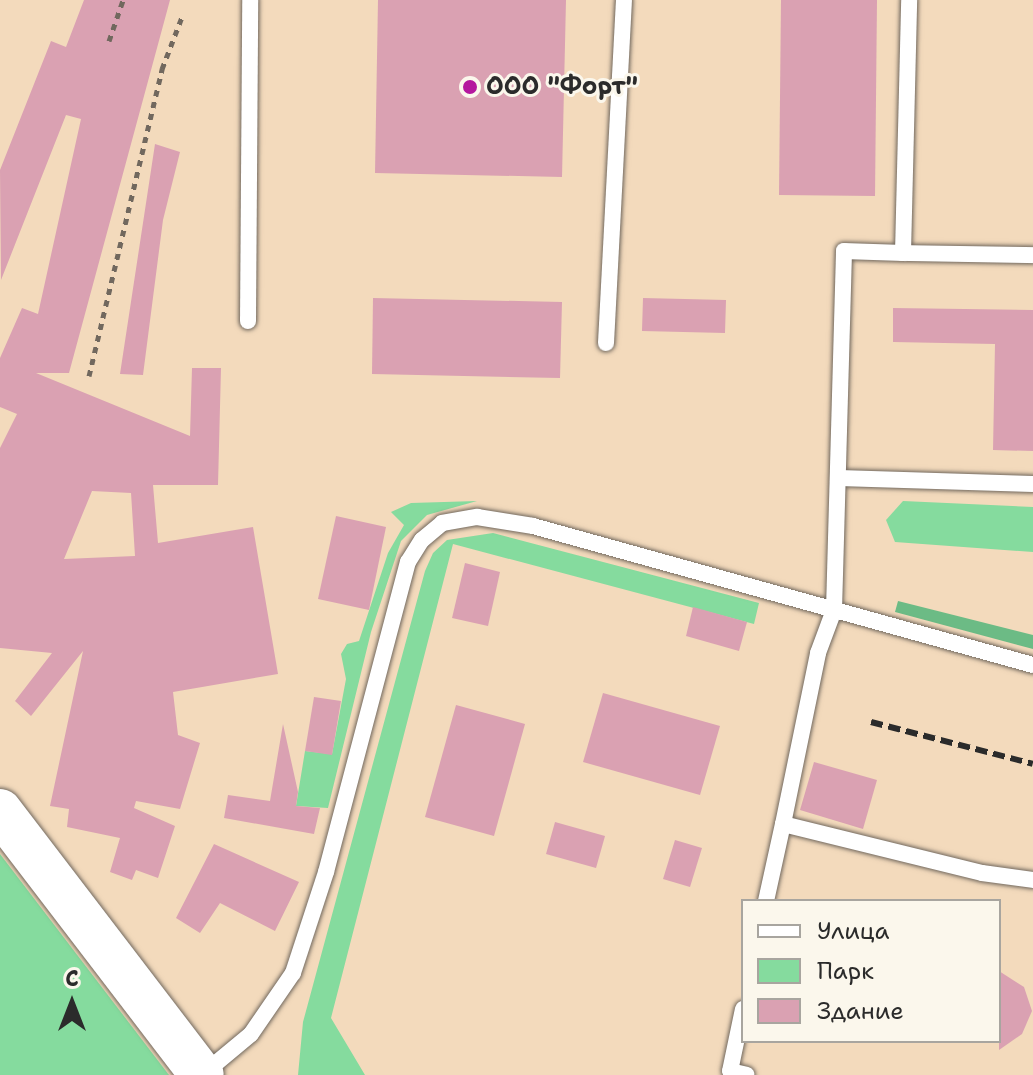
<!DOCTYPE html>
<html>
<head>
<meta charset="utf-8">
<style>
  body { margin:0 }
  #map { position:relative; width:1033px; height:1075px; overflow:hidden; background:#f3dabc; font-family:"Shantell Sans",sans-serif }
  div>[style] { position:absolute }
  .green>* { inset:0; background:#85db9e }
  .forest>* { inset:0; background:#6cbb85 }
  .building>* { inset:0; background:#daa1b2 }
  .path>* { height:5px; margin-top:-2.5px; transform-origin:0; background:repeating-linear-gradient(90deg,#71685e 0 6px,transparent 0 12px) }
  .roads { filter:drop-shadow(0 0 2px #71685e) drop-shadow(0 0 2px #71685e) }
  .lane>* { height:16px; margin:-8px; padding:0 8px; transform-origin:8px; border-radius:8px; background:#fff }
  .secondary>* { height:44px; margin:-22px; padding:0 22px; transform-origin:22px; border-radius:22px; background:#fff }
  .rail>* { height:6px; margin-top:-3px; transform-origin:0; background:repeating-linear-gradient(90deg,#2b2b2b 0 12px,transparent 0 18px) }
  .dots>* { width:22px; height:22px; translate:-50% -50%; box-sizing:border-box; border:4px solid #fbf7ec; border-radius:50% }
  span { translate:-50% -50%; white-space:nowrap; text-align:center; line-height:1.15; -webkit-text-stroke:6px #fbf7ec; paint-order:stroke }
  .poi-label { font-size:24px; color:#2b2b2b; font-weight:700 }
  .left { translate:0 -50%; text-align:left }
  .legend { position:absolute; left:741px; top:899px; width:260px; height:144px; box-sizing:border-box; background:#fbf7ec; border:2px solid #a8a59f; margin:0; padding:10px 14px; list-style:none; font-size:24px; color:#2b2b2b }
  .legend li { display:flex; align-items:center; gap:16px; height:40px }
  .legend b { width:40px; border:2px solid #a8a59f }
  .north { position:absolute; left:32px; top:963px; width:80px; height:80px; -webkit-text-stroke:6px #fbf7ec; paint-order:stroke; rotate:0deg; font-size:22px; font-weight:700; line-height:32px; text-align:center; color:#2b2b2b }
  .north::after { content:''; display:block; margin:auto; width:28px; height:36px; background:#2b2b2b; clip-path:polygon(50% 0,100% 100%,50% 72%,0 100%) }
</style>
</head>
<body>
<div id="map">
  <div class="green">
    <i style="clip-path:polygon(477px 501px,427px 515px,401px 541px,371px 632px,328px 808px,296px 806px,305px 751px,332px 754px,346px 679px,341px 654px,347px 644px,359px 641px,388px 553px,404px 525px,391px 512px,411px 503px)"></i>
    <i style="clip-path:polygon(903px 501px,1033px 507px,1033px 552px,895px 542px,886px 520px)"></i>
    <i style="clip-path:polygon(493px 533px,759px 603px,754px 624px,453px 544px,331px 1018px,365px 1075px,298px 1075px,303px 1022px,425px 571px,433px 553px,447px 540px)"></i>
    <i style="clip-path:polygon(0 854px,169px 1075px,0 1075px)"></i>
  </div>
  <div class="forest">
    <i style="clip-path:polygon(898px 601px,1033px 635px,1033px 649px,895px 612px)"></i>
  </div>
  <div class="building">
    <i style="clip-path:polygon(evenodd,84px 0,170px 0,69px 373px,36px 373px,190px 436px,192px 368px,221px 368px,218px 485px,153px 485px,158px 543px,253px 527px,278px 674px,173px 692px,178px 735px,200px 743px,180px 809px,136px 801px,134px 808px,175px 826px,158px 878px,136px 870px,132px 880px,110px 872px,120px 838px,67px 827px,69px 809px,50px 806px,83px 651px,31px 716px,15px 701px,52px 653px,0 648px,0 448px,17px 414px,0 407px,0 358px,22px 308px,38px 314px,81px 119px,66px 115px,1px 280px,0 170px,51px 41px,66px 47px,84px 0,92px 491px,131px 493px,135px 556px,64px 559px,92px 491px)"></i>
    <i style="clip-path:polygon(378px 0,566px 0,562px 177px,375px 173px)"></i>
    <i style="clip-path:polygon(781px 0,877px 0,875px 196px,779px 195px)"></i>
    <i style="clip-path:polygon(155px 144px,180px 152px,163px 220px,143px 375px,120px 374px)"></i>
    <i style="clip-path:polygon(373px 298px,562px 302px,560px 378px,372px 374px)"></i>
    <i style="clip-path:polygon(643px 298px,726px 300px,725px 333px,642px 331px)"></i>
    <i style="clip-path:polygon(893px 308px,1033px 310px,1033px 451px,993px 450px,995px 344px,893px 342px)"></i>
    <i style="clip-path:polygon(336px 516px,386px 527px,369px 610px,318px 599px)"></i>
    <i style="clip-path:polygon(465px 563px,500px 572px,488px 626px,452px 618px)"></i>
    <i style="clip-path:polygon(693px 607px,747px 622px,739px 651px,686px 636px)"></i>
    <i style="clip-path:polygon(603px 693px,720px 726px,700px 795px,583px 762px)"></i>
    <i style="clip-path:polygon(314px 697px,341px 701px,332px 755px,305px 751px)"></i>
    <i style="clip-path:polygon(456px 705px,525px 724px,494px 836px,425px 817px)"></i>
    <i style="clip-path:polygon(283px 724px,298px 792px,296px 806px,320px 808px,314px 834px,224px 818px,228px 795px,270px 801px)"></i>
    <i style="clip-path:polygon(814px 762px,877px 780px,863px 829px,800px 810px)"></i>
    <i style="clip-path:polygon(555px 822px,605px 836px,596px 868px,546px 854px)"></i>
    <i style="clip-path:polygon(675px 840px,702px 848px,690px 887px,663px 879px)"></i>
    <i style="clip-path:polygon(214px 844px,299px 882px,275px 931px,220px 903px,200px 933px,176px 918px)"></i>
    <i style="clip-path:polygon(999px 971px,1024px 987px,1032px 1011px,1022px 1034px,999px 1050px)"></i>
  </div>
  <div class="path">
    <i style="left:109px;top:41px;width:43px;rotate:-71.1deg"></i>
    <i style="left:89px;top:376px;width:316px;rotate:-76.6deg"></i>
    <i style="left:162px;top:69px;width:56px;rotate:-69deg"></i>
  </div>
  <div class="roads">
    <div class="lane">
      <i style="left:903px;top:253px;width:130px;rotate:0.9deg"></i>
      <i style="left:248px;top:321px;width:321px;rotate:-89.6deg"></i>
      <i style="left:606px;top:343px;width:343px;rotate:-87deg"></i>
      <i style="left:839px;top:478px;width:194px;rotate:1.8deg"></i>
      <i style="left:783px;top:824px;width:175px;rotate:-78.4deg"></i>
      <i style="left:818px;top:653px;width:46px;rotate:-69.6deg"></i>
      <i style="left:834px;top:610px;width:359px;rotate:-88.4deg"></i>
      <i style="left:844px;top:251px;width:59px;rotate:1.9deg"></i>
      <i style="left:903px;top:253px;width:253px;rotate:-88.6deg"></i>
      <i style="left:766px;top:901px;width:79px;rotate:-77.6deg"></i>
      <i style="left:783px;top:824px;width:205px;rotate:13.8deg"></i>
      <i style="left:982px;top:873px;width:51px;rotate:7.8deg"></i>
      <i style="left:743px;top:1009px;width:63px;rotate:101.8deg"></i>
      <i style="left:730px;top:1071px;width:17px;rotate:13deg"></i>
      <i style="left:203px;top:1074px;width:62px;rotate:-39.8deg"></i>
      <i style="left:251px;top:1034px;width:74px;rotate:-55.5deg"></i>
      <i style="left:293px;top:973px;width:106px;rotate:-71.9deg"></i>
      <i style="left:326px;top:872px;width:321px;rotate:-75.2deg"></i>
      <i style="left:408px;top:562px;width:26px;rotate:-58deg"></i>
      <i style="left:422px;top:540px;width:26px;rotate:-40deg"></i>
      <i style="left:442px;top:523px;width:36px;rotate:-10deg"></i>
      <i style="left:477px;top:517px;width:57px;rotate:9.1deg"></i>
      <i style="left:533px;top:526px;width:519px;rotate:15.54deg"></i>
    </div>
    <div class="secondary">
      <i style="left:0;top:811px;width:332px;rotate:52.6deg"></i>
    </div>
  </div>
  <div class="rail">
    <i style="left:871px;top:722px;width:167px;rotate:14.5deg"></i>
  </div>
  <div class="dots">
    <i style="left:470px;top:87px;background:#b5179e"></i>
  </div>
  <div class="poi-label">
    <span class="left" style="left:486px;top:87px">ООО "Форт"</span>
  </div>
  <ul class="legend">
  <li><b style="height:10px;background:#fff"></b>Улица</li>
  <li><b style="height:22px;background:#85db9e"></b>Парк</li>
  <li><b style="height:22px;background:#daa1b2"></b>Здание</li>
  </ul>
  <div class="north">С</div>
</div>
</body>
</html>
